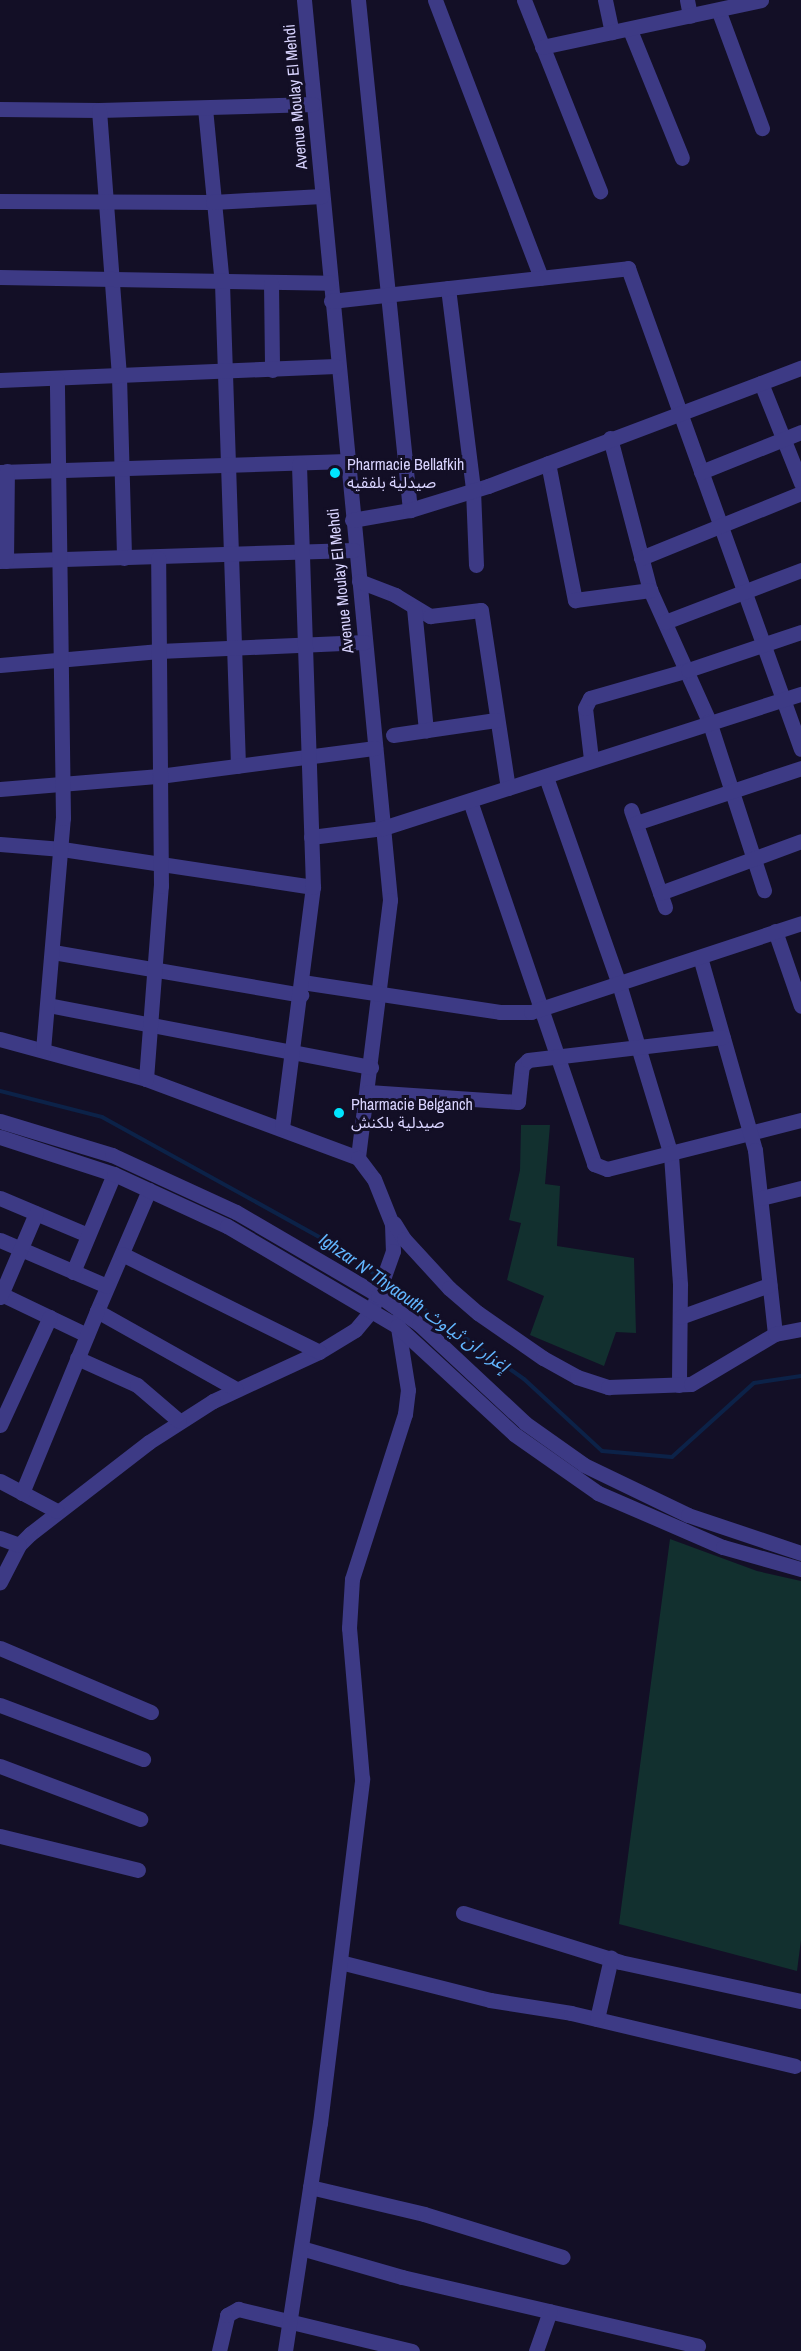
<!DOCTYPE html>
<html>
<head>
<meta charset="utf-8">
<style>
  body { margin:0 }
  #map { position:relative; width:801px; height:2351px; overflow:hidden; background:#130f26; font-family:"Archivo Narrow","Noto Sans Arabic",sans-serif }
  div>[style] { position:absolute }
  .green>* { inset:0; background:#12302f }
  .stream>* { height:4px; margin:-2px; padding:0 2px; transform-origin:2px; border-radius:2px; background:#0c2248 }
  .minor>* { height:15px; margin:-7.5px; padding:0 7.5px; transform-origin:7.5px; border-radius:7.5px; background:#3d3a85 }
  .tertiary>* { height:15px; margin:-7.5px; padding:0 7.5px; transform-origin:7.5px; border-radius:7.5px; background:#3d3a85 }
  .dots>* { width:16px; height:16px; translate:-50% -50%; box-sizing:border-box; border:3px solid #130f26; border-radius:50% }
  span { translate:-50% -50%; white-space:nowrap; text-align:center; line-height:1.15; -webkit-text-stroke:6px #130f26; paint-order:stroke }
  .street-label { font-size:16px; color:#d9d4ff }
  .poi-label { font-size:16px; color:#d9d4ff }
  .left { translate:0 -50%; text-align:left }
  .water-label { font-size:18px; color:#62b6ff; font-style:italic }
</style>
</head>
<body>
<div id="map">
  <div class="green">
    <i style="clip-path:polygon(521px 1125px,550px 1125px,545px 1184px,560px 1186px,557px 1246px,634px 1258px,636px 1333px,616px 1332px,604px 1366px,530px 1335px,544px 1296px,507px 1280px,521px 1223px,509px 1220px,520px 1170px)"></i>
    <i style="clip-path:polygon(670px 1539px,757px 1571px,801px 1581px,801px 1940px,797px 1971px,619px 1924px)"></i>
  </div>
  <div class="stream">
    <i style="left:0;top:1091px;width:105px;rotate:14.3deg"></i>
    <i style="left:102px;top:1117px;width:260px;rotate:28.9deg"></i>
    <i style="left:330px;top:1243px;width:60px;rotate:34.8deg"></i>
    <i style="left:387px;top:1283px;width:167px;rotate:35deg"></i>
    <i style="left:524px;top:1379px;width:106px;rotate:42.7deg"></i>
    <i style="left:602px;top:1451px;width:70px;rotate:4.9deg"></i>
    <i style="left:672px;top:1457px;width:110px;rotate:-42.1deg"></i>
    <i style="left:754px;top:1383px;width:48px;rotate:-8.5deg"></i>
  </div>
  <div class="minor">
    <i style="left:304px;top:0;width:904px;rotate:84.54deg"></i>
    <i style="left:390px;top:900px;width:260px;rotate:97.1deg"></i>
    <i style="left:358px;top:0;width:513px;rotate:84.18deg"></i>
    <i style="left:435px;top:0;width:297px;rotate:69.1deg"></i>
    <i style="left:524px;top:0;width:206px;rotate:68.3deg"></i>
    <i style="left:605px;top:0;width:33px;rotate:78deg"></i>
    <i style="left:687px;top:0;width:16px;rotate:79deg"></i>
    <i style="left:719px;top:12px;width:124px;rotate:69.7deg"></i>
    <i style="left:630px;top:30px;width:138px;rotate:67.9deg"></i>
    <i style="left:542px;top:47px;width:224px;rotate:-12.1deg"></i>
    <i style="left:205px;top:108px;width:176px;rotate:84.5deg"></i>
    <i style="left:222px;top:283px;width:483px;rotate:88.1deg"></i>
    <i style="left:0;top:109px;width:99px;rotate:0.6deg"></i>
    <i style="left:99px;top:110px;width:214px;rotate:-1.6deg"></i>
    <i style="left:99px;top:110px;width:267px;rotate:85.7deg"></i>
    <i style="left:119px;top:376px;width:182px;rotate:88.4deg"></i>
    <i style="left:0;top:201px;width:213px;rotate:0.3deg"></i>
    <i style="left:213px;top:202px;width:109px;rotate:-3.2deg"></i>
    <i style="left:0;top:277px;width:330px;rotate:1deg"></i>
    <i style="left:271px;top:283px;width:87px;rotate:89.3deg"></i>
    <i style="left:448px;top:288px;width:204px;rotate:82.9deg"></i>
    <i style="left:473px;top:490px;width:75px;rotate:87.7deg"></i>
    <i style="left:331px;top:301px;width:299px;rotate:-6.3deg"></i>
    <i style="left:628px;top:268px;width:511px;rotate:70.22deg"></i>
    <i style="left:0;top:380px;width:336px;rotate:-2.4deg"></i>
    <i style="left:761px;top:383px;width:108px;rotate:68.2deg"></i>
    <i style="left:610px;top:438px;width:157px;rotate:75.3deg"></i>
    <i style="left:650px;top:590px;width:144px;rotate:65.8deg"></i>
    <i style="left:709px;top:721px;width:178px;rotate:72deg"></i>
    <i style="left:548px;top:463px;width:140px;rotate:78.9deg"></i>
    <i style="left:575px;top:600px;width:76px;rotate:-7.6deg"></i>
    <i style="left:0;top:472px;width:347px;rotate:-1.8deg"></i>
    <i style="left:701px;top:472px;width:108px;rotate:-21.8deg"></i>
    <i style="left:352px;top:520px;width:59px;rotate:-9.8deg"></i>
    <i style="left:410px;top:510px;width:82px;rotate:-17.1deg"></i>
    <i style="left:488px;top:486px;width:335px;rotate:-20.7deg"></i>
    <i style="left:641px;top:558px;width:173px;rotate:-22.1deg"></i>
    <i style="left:0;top:561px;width:354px;rotate:-1.8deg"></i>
    <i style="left:6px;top:561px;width:90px;rotate:-89.4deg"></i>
    <i style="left:359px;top:581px;width:39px;rotate:21deg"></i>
    <i style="left:395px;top:595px;width:41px;rotate:31deg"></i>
    <i style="left:430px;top:616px;width:51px;rotate:-6.7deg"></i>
    <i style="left:481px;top:610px;width:180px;rotate:81.4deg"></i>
    <i style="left:414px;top:608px;width:123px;rotate:84.4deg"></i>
    <i style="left:665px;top:622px;width:146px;rotate:-20.9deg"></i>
    <i style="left:0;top:665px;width:160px;rotate:-5deg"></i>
    <i style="left:159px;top:651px;width:206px;rotate:-2.5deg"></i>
    <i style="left:393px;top:735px;width:104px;rotate:-8.3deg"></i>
    <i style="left:591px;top:759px;width:51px;rotate:-96.7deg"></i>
    <i style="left:585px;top:708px;width:11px;rotate:-63deg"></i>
    <i style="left:590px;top:698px;width:102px;rotate:-15.9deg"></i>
    <i style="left:688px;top:670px;width:119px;rotate:-18.6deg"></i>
    <i style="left:546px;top:777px;width:219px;rotate:70.6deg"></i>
    <i style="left:619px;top:984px;width:179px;rotate:73.1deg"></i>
    <i style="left:671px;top:1155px;width:130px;rotate:86deg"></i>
    <i style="left:680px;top:1285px;width:100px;rotate:90.6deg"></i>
    <i style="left:0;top:789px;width:160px;rotate:-4.7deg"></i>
    <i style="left:159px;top:776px;width:218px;rotate:-7.4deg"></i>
    <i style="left:470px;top:801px;width:384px;rotate:71.1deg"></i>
    <i style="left:594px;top:1164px;width:14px;rotate:21deg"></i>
    <i style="left:607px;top:1169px;width:200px;rotate:-14.2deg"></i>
    <i style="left:631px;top:810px;width:103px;rotate:70.7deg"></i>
    <i style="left:636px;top:823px;width:174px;rotate:-18.4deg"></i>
    <i style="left:311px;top:837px;width:73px;rotate:-7.1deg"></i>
    <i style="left:383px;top:828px;width:439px;rotate:-17.8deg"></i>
    <i style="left:0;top:844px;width:62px;rotate:4.6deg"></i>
    <i style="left:62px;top:849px;width:254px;rotate:8.6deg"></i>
    <i style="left:660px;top:893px;width:150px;rotate:-20.2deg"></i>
    <i style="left:775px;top:931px;width:79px;rotate:70.9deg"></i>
    <i style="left:53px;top:952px;width:252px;rotate:9.8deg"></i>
    <i style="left:700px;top:957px;width:201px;rotate:74.1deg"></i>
    <i style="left:755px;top:1150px;width:185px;rotate:83.8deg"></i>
    <i style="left:302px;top:982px;width:200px;rotate:8.6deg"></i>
    <i style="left:500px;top:1012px;width:31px"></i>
    <i style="left:531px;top:1012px;width:284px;rotate:-18.2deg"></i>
    <i style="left:48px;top:1005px;width:329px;rotate:10.9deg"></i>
    <i style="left:0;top:1039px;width:151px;rotate:15.3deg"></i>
    <i style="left:146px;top:1079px;width:226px;rotate:20.4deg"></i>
    <i style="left:358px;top:1158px;width:26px;rotate:53deg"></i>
    <i style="left:374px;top:1179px;width:48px;rotate:68.2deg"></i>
    <i style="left:392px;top:1224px;width:27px;rotate:88deg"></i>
    <i style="left:393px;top:1251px;width:63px;rotate:109.6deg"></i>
    <i style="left:372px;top:1310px;width:26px;rotate:130deg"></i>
    <i style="left:355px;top:1330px;width:42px;rotate:148.6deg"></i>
    <i style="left:319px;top:1352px;width:117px;rotate:155.2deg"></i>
    <i style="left:213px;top:1401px;width:76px;rotate:147.4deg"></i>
    <i style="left:149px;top:1442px;width:150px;rotate:142.3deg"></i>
    <i style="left:30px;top:1534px;width:16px;rotate:135deg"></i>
    <i style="left:19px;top:1545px;width:42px;rotate:117.2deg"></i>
    <i style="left:43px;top:1050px;width:233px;rotate:-85.1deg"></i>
    <i style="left:63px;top:818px;width:439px;rotate:-90.8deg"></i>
    <i style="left:146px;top:1079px;width:194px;rotate:-85.6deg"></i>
    <i style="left:161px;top:886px;width:328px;rotate:-90.5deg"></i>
    <i style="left:368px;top:1092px;width:150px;rotate:3.8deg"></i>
    <i style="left:518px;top:1102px;width:36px;rotate:-84deg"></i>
    <i style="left:522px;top:1066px;width:8px;rotate:-45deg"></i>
    <i style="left:528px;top:1060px;width:196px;rotate:-6.7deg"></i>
    <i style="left:282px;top:1128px;width:243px;rotate:-82.7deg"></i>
    <i style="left:313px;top:887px;width:423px;rotate:-91.9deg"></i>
    <i style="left:149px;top:1190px;width:132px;rotate:113.3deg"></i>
    <i style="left:97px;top:1311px;width:159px;rotate:29.3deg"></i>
    <i style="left:0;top:1198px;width:95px;rotate:22.8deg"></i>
    <i style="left:761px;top:1198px;width:41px;rotate:-14deg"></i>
    <i style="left:394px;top:1223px;width:19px;rotate:58deg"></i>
    <i style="left:404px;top:1239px;width:67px;rotate:47.4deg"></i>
    <i style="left:449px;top:1288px;width:38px;rotate:41deg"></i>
    <i style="left:478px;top:1313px;width:79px;rotate:34.7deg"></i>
    <i style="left:543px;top:1358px;width:39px;rotate:29deg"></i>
    <i style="left:577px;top:1377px;width:33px;rotate:18deg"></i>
    <i style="left:608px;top:1387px;width:83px;rotate:-2.1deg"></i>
    <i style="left:691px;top:1384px;width:98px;rotate:-30.8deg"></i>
    <i style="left:775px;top:1334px;width:26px;rotate:-11deg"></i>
    <i style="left:0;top:1240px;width:116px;rotate:23.3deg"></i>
    <i style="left:122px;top:1254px;width:220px;rotate:26.4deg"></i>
    <i style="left:73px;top:1272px;width:106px;rotate:-67.3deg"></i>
    <i style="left:1px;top:1294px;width:95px;rotate:25.5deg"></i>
    <i style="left:0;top:1297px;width:91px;rotate:-66.8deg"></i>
    <i style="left:680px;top:1317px;width:95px;rotate:-19.8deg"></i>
    <i style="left:77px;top:1358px;width:66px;rotate:24.2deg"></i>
    <i style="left:137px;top:1385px;width:55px;rotate:40.6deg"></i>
    <i style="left:0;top:1425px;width:119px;rotate:-65.2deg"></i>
    <i style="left:0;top:1481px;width:64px;rotate:27.8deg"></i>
    <i style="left:22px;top:1493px;width:197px;rotate:-67.6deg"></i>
    <i style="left:0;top:1538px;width:20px;rotate:20deg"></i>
    <i style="left:0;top:1648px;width:164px;rotate:23deg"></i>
    <i style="left:0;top:1705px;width:153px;rotate:20.7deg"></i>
    <i style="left:0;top:1766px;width:150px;rotate:20.7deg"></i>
    <i style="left:0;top:1836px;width:142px;rotate:13.8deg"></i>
    <i style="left:463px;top:1913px;width:164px;rotate:17.3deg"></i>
    <i style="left:620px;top:1962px;width:185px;rotate:12.2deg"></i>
    <i style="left:340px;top:1962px;width:155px;rotate:14.2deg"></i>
    <i style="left:490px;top:2000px;width:82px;rotate:9.1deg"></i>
    <i style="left:571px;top:2013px;width:230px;rotate:13.3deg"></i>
    <i style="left:597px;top:2019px;width:63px;rotate:-77.1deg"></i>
    <i style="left:310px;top:2187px;width:117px;rotate:13.3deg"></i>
    <i style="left:424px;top:2214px;width:145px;rotate:17.2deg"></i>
    <i style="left:301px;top:2248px;width:105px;rotate:16deg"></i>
    <i style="left:402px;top:2277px;width:304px;rotate:13.1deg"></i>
    <i style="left:219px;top:2351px;width:37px;rotate:-77deg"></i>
    <i style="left:227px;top:2315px;width:13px;rotate:-29deg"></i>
    <i style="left:238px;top:2309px;width:179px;rotate:13.6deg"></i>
    <i style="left:285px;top:2351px;width:231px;rotate:-81.3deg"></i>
    <i style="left:320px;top:2123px;width:347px;rotate:-83deg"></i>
    <i style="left:362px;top:1779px;width:152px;rotate:-94.9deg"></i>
    <i style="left:349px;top:1628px;width:49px;rotate:-86.5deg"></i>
    <i style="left:352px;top:1579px;width:173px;rotate:-72.2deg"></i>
    <i style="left:405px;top:1414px;width:24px;rotate:-83deg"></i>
    <i style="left:408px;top:1390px;width:70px;rotate:-99.1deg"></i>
    <i style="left:536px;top:2351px;width:42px;rotate:-70.7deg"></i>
  </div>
  <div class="tertiary">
    <i style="left:0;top:1121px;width:117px;rotate:16.9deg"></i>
    <i style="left:112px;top:1155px;width:136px;rotate:24.7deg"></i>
    <i style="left:236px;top:1212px;width:164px;rotate:30.3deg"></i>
    <i style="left:378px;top:1295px;width:50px;rotate:35.3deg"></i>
    <i style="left:419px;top:1324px;width:145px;rotate:43deg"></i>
    <i style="left:525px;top:1423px;width:72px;rotate:35.4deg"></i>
    <i style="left:584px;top:1465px;width:115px;rotate:25.7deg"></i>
    <i style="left:688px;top:1515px;width:119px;rotate:18.6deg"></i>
    <i style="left:0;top:1137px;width:120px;rotate:18deg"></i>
    <i style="left:114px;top:1174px;width:124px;rotate:24.7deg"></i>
    <i style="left:227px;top:1226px;width:197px;rotate:30.5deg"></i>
    <i style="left:397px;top:1326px;width:159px;rotate:42.7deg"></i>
    <i style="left:514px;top:1434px;width:103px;rotate:35.1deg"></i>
    <i style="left:598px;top:1493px;width:136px;rotate:23.4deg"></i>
    <i style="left:723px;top:1547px;width:81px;rotate:15.8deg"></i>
  </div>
  <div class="dots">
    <i style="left:335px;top:473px;background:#00e5ff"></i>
    <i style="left:339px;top:1113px;background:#00e5ff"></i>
  </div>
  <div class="street-label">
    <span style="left:295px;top:97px;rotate:-95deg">Avenue Moulay El Mehdi</span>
    <span style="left:340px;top:581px;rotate:-96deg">Avenue Moulay El Mehdi</span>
  </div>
  <div class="poi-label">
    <span class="left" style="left:347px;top:473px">Pharmacie Bellafkih<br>صيدلية بلفقيه</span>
    <span class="left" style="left:351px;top:1113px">Pharmacie Belganch<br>صيدلية بلكنش</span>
  </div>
  <div class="water-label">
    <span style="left:414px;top:1303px;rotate:35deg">Ighzar N' Thyaouth إغزار ان ثياوث</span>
  </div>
</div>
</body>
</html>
